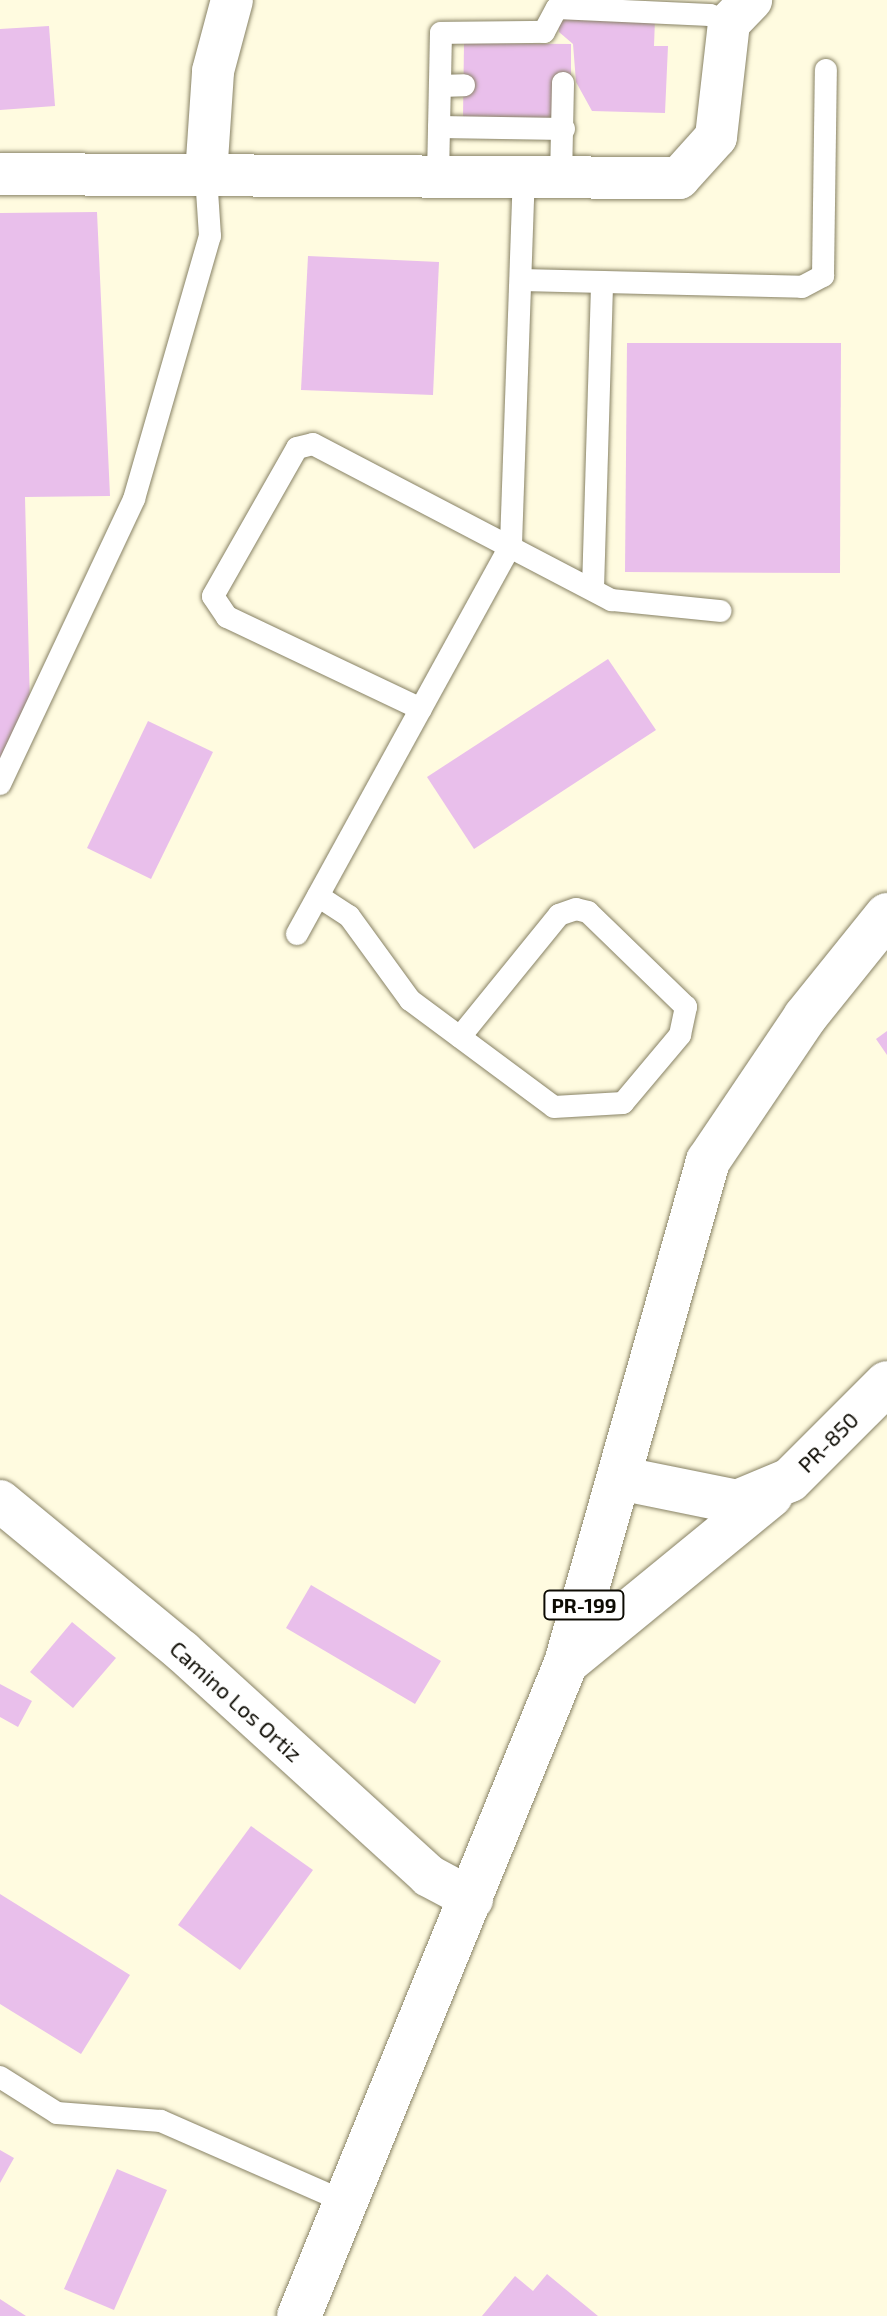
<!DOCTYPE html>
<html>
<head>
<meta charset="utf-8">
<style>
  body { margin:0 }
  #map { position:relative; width:887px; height:2316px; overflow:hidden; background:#fffbe0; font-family:"Exo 2",sans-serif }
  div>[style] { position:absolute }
  .building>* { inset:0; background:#e9bfeb }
  .roads { filter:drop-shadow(0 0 2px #888265) drop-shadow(0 0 2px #888265) }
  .service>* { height:22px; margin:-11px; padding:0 11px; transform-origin:11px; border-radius:11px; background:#fff }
  .minor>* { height:42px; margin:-21px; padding:0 21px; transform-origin:21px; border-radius:21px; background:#fff }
  .tertiary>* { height:44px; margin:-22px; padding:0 22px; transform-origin:22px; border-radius:22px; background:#fff }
  .primary>* { height:44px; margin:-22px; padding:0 22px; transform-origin:22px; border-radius:22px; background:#fff }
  span { translate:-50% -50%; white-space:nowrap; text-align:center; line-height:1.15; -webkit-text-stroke:8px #fff; paint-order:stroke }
  .shield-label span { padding:2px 6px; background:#fff; border:2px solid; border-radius:6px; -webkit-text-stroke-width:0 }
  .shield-label { font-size:20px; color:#0d0b03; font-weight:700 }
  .street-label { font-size:22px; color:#0d0b03 }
</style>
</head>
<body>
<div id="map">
  <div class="building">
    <i style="clip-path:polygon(559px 15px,655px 19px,654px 46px,668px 46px,665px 113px,592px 111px,576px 82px,573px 44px,559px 32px)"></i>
    <i style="clip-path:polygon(49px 26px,55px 106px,0 110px,0 29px)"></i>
    <i style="clip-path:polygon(464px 43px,571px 44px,571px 83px,552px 118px,463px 118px)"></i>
    <i style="clip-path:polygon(97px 212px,110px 496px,25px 497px,30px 707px,0 765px,0 213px)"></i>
    <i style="clip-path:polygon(308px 256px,439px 262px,433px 395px,301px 390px)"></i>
    <i style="clip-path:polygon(627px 343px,841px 343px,840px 573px,625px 572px)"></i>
    <i style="clip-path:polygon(608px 659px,656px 730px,474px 849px,427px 777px)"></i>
    <i style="clip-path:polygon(148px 721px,213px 752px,151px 879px,87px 848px)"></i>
    <i style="clip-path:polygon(887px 1031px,887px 1055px,876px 1039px)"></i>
    <i style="clip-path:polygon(311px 1585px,441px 1661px,415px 1704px,286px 1628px)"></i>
    <i style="clip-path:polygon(72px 1622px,116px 1658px,73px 1708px,30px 1672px)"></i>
    <i style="clip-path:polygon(0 1684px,32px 1701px,18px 1727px,0 1717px)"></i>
    <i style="clip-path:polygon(251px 1826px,313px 1870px,240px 1970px,178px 1925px)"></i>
    <i style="clip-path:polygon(0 1894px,130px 1975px,81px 2054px,0 2004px)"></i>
    <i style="clip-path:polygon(0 2150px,14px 2158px,0 2183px)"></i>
    <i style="clip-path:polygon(117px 2169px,167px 2190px,114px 2310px,64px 2289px)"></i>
    <i style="clip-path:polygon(547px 2274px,598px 2316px,482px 2316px,515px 2276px,533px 2291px)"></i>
    <i style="clip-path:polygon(0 2299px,26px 2316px,0 2316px)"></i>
  </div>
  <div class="roads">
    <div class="service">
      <i style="left:544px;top:32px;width:27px;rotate:-62deg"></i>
      <i style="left:557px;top:8px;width:153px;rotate:2.6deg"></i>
      <i style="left:710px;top:15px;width:21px;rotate:23deg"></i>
      <i style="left:440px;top:86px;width:24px;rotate:-2deg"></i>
      <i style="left:439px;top:127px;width:125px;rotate:0.9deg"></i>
      <i style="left:438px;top:176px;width:143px;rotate:-88.8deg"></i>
      <i style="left:441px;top:33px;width:103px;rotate:-0.6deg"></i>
      <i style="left:561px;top:179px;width:96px;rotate:-88.8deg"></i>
      <i style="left:521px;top:280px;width:281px;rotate:1.4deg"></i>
      <i style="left:802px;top:287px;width:24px;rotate:-28deg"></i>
      <i style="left:823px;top:276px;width:206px;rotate:-89.2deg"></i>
      <i style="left:593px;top:589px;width:307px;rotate:-88.3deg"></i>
      <i style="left:421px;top:709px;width:215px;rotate:-154.6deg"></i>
      <i style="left:227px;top:617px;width:25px;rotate:-124deg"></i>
      <i style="left:213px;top:596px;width:170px;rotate:-60.4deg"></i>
      <i style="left:297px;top:448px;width:16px;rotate:-14deg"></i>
      <i style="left:313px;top:444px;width:337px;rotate:27.6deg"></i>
      <i style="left:612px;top:600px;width:109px;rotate:5.8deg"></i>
      <i style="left:0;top:784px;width:315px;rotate:-64.8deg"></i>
      <i style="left:134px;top:499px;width:274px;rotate:-73.9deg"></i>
      <i style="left:210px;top:236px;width:61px;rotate:-93.8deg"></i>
      <i style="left:318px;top:896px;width:37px;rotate:33deg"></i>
      <i style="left:349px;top:916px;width:104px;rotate:54deg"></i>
      <i style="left:410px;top:1000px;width:179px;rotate:36.6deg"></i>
      <i style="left:554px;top:1107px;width:69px;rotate:-3.3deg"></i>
      <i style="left:623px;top:1103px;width:89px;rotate:-50deg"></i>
      <i style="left:680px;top:1035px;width:29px;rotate:-78deg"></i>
      <i style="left:686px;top:1007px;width:136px;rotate:-135.9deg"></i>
      <i style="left:588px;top:912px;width:12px;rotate:-166deg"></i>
      <i style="left:576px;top:909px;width:18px;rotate:161deg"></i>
      <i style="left:559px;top:915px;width:157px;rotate:129.1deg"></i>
      <i style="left:297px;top:934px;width:445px;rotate:-61.2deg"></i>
      <i style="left:511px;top:544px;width:367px;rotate:-88deg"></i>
      <i style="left:0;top:2077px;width:67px;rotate:32.3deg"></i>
      <i style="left:57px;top:2113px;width:104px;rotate:4.4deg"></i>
      <i style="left:161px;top:2121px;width:206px;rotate:23.7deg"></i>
    </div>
    <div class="minor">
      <i style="left:0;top:174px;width:679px;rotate:0.34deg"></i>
      <i style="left:679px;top:178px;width:55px;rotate:-47.9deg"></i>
      <i style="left:716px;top:137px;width:115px;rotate:-83.5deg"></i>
      <i style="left:729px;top:23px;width:32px;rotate:-46deg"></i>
      <i style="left:206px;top:175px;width:104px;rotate:-86.1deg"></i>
      <i style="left:213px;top:71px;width:73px;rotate:-75deg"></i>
      <i style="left:0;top:1501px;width:236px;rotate:39.5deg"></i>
      <i style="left:182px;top:1651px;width:334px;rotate:42.3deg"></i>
      <i style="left:429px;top:1876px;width:49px;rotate:28.1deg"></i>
    </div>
    <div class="tertiary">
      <i style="left:624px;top:1479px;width:115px;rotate:11.5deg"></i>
      <i style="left:737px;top:1502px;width:57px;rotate:-22.5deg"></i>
      <i style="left:790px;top:1480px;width:137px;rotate:-45deg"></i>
      <i style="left:566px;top:1663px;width:265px;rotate:-39.3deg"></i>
    </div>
    <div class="primary">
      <i style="left:299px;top:2316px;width:705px;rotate:-67.76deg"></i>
      <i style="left:566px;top:1663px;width:522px;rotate:-74.21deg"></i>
      <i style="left:708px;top:1161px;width:174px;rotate:-56deg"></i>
      <i style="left:805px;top:1017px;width:131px;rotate:-51.2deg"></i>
    </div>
  </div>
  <div class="shield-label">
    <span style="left:584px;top:1605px">PR-199</span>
  </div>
  <div class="street-label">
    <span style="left:828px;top:1442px;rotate:-45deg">PR-850</span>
    <span style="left:236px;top:1701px;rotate:42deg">Camino Los Ortiz</span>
  </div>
</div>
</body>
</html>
